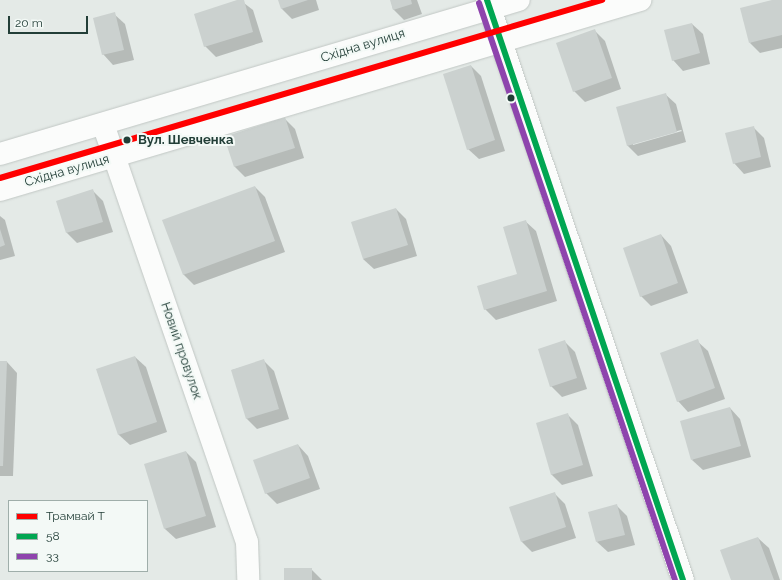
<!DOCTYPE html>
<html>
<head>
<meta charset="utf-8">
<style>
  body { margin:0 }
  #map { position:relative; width:782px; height:580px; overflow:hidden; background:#e4eae7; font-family:Raleway,sans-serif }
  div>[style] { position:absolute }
  .shadow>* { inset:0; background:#0003 }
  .building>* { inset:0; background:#cbd1cf }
  .roads { filter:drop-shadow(0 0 1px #c1c7c4) drop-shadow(0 0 1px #c1c7c4) }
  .minor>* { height:22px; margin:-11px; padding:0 11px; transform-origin:11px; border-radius:11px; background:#fbfcfb }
  .tertiary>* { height:22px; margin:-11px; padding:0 11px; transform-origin:11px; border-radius:11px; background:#fbfcfb }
  .bus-1>* { height:6px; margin:-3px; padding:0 3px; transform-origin:3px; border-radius:3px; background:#00a651 }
  .bus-2>* { height:6px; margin:-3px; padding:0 3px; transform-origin:3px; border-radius:3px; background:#8e44ad }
  .tram-1>* { height:6px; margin:-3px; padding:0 3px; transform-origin:3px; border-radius:3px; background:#f00 }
  .dots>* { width:11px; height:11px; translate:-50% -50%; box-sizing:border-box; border:2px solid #f3f9f6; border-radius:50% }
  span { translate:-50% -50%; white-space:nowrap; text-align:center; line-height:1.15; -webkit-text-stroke:4px #f3f9f6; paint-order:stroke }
  .street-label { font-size:13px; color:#223e37 }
  .stop-label { font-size:13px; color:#223e37; font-weight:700 }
  .left { translate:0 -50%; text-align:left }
  .legend { position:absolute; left:8px; top:500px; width:140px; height:72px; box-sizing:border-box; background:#f3f9f6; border:1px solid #9faeaa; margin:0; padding:5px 7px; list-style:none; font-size:12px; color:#223e37 }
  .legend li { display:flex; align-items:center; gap:8px; height:20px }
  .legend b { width:20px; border:1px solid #9faeaa }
  .scale { position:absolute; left:8px; top:16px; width:80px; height:18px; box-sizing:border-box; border:2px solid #223e37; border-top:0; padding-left:5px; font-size:12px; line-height:14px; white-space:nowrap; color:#223e37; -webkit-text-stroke:3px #f3f9f6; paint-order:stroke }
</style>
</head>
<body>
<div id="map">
  <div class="shadow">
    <i style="clip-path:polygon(240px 0,253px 10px,263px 42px,216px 57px,205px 46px)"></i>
    <i style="clip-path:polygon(279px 0,316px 0,319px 10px,292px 19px,282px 9px)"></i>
    <i style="clip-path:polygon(391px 0,417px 0,422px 14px,404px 20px,393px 9px)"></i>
    <i style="clip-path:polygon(776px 0,782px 0,782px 48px,760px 53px,750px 43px)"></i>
    <i style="clip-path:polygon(114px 14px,125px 24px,134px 60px,113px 65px,103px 54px)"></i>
    <i style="clip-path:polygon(692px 24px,703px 34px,710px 64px,683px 71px,673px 60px)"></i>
    <i style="clip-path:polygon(594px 30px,605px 41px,621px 89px,585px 102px,574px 91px)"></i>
    <i style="clip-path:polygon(471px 66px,481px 76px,505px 151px,479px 159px,468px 149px)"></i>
    <i style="clip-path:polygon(evenodd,665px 94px,676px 104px,686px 142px,638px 156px,627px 145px,665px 94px,681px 130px,682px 131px,633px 145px,633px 143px,681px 130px)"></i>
    <i style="clip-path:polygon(284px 118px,295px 129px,304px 158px,245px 177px,235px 167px,225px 138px)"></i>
    <i style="clip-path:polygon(753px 127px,764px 138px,771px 167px,744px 174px,734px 163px)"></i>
    <i style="clip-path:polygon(255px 187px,265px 197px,285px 252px,194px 285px,183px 274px)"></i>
    <i style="clip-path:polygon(93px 191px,103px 201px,113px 232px,77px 243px,67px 233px,57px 202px)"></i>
    <i style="clip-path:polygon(396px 209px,406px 219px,417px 256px,374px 269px,363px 259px)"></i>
    <i style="clip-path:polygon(0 216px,5px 220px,15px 256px,0 260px)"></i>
    <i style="clip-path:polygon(525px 221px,536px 231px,557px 301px,496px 320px,485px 309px,518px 274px)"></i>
    <i style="clip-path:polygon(661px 235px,671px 246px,688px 293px,651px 306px,641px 296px)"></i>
    <i style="clip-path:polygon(697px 341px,708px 351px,725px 399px,688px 412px,678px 401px)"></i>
    <i style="clip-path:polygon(565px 342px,575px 352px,587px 389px,562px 397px,551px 386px)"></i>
    <i style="clip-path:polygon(135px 357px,146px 367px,167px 432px,130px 445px,119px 435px,97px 370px)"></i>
    <i style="clip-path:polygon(264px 361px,274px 371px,289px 419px,257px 429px,247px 419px,232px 370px)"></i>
    <i style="clip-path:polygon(0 362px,7px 362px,17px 373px,13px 476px,0 476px)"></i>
    <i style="clip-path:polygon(730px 408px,740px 419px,751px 457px,703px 470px,692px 460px)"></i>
    <i style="clip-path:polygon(568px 415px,578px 425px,593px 476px,562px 485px,551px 474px)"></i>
    <i style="clip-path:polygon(298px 445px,308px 456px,320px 489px,277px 504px,266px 493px)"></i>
    <i style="clip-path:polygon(186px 452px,196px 462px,216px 527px,176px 539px,165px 529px)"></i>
    <i style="clip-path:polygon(554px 493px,565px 504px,576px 538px,532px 552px,522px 542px,511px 508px)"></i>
    <i style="clip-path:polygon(616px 505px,627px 516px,635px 545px,608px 552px,597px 542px)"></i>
    <i style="clip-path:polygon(758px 538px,769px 548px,780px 580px,732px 580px)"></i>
    <i style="clip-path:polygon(311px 569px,322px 580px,285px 580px)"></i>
  </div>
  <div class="building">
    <i style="clip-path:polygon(237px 0,244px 0,253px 32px,204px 47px,194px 14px)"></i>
    <i style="clip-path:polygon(278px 0,308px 0,281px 9px)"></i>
    <i style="clip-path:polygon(390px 0,411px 0,412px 4px,393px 10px)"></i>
    <i style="clip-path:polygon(772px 0,782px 0,782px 35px,749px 43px,740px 8px)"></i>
    <i style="clip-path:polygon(115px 12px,124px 50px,102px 55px,93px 18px)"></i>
    <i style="clip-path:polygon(692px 23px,700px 53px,672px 61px,664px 30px)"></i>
    <i style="clip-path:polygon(595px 29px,612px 78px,573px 92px,556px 43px)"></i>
    <i style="clip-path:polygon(471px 65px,495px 140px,467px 150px,443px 74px)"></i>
    <i style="clip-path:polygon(666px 93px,677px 132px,627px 146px,616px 107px)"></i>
    <i style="clip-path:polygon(285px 117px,295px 148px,234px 167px,224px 137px)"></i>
    <i style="clip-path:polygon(754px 126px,761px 157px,733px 164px,725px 133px)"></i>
    <i style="clip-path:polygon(255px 186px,275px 241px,183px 275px,162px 220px)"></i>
    <i style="clip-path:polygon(93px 189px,103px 222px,66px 233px,56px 201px)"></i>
    <i style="clip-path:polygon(396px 208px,408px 245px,363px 259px,351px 222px)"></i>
    <i style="clip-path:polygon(526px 220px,547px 291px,484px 310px,477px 286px,517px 274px,503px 227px)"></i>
    <i style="clip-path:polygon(0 229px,5px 245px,0 247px)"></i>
    <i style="clip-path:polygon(661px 234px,678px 283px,640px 297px,623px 248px)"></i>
    <i style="clip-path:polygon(698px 339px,715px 388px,677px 402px,660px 353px)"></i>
    <i style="clip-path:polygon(565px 340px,577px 378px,550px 387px,538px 349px)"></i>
    <i style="clip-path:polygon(135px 356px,157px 422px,118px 435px,96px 369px)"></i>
    <i style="clip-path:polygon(264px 359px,279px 409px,246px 419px,231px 370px)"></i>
    <i style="clip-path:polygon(0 361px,7px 361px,3px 466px,0 466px)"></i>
    <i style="clip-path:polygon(730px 407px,741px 446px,691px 460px,680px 421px)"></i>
    <i style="clip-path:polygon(568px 413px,583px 465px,551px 475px,536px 423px)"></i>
    <i style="clip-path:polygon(298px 444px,310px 478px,265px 494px,253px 460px)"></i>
    <i style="clip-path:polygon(186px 451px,206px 516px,164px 529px,144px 464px)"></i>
    <i style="clip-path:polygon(555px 492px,566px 527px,521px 542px,509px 507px)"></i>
    <i style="clip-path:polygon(617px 504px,625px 535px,596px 542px,588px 512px)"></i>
    <i style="clip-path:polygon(758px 537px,774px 580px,731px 580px,720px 550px)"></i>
    <i style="clip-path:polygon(284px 568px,312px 568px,312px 580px,284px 580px)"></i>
  </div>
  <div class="roads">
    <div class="minor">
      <i style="left:103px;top:124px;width:442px;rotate:71deg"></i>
      <i style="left:247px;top:542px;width:38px;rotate:88deg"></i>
    </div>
    <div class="tertiary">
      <i style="left:487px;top:0;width:612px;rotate:71.33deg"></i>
      <i style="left:0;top:154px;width:541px;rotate:-16.53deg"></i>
      <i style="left:0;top:190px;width:668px;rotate:-16.53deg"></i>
    </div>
  </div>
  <div class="bus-1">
    <i style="left:487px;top:0;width:612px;rotate:71.33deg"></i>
  </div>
  <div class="bus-2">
    <i style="left:479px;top:3px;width:609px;rotate:71.24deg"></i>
  </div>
  <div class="tram-1">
    <i style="left:0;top:178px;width:628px;rotate:-16.47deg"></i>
  </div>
  <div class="dots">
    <i style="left:511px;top:98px;background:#223e37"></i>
    <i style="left:127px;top:140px;background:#223e37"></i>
  </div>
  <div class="street-label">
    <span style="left:363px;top:46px;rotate:-17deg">Східна вулиця</span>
    <span style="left:67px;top:171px;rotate:-16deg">Східна вулиця</span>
    <span style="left:181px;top:351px;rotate:71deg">Новий провулок</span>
  </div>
  <div class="stop-label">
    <span class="left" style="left:138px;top:140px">Вул. Шевченка</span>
  </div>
  <ul class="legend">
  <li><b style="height:5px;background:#f00"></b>Трамвай Т</li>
  <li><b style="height:5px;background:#00a651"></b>58</li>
  <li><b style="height:5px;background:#8e44ad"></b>33</li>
  </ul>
  <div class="scale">20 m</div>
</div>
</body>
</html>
